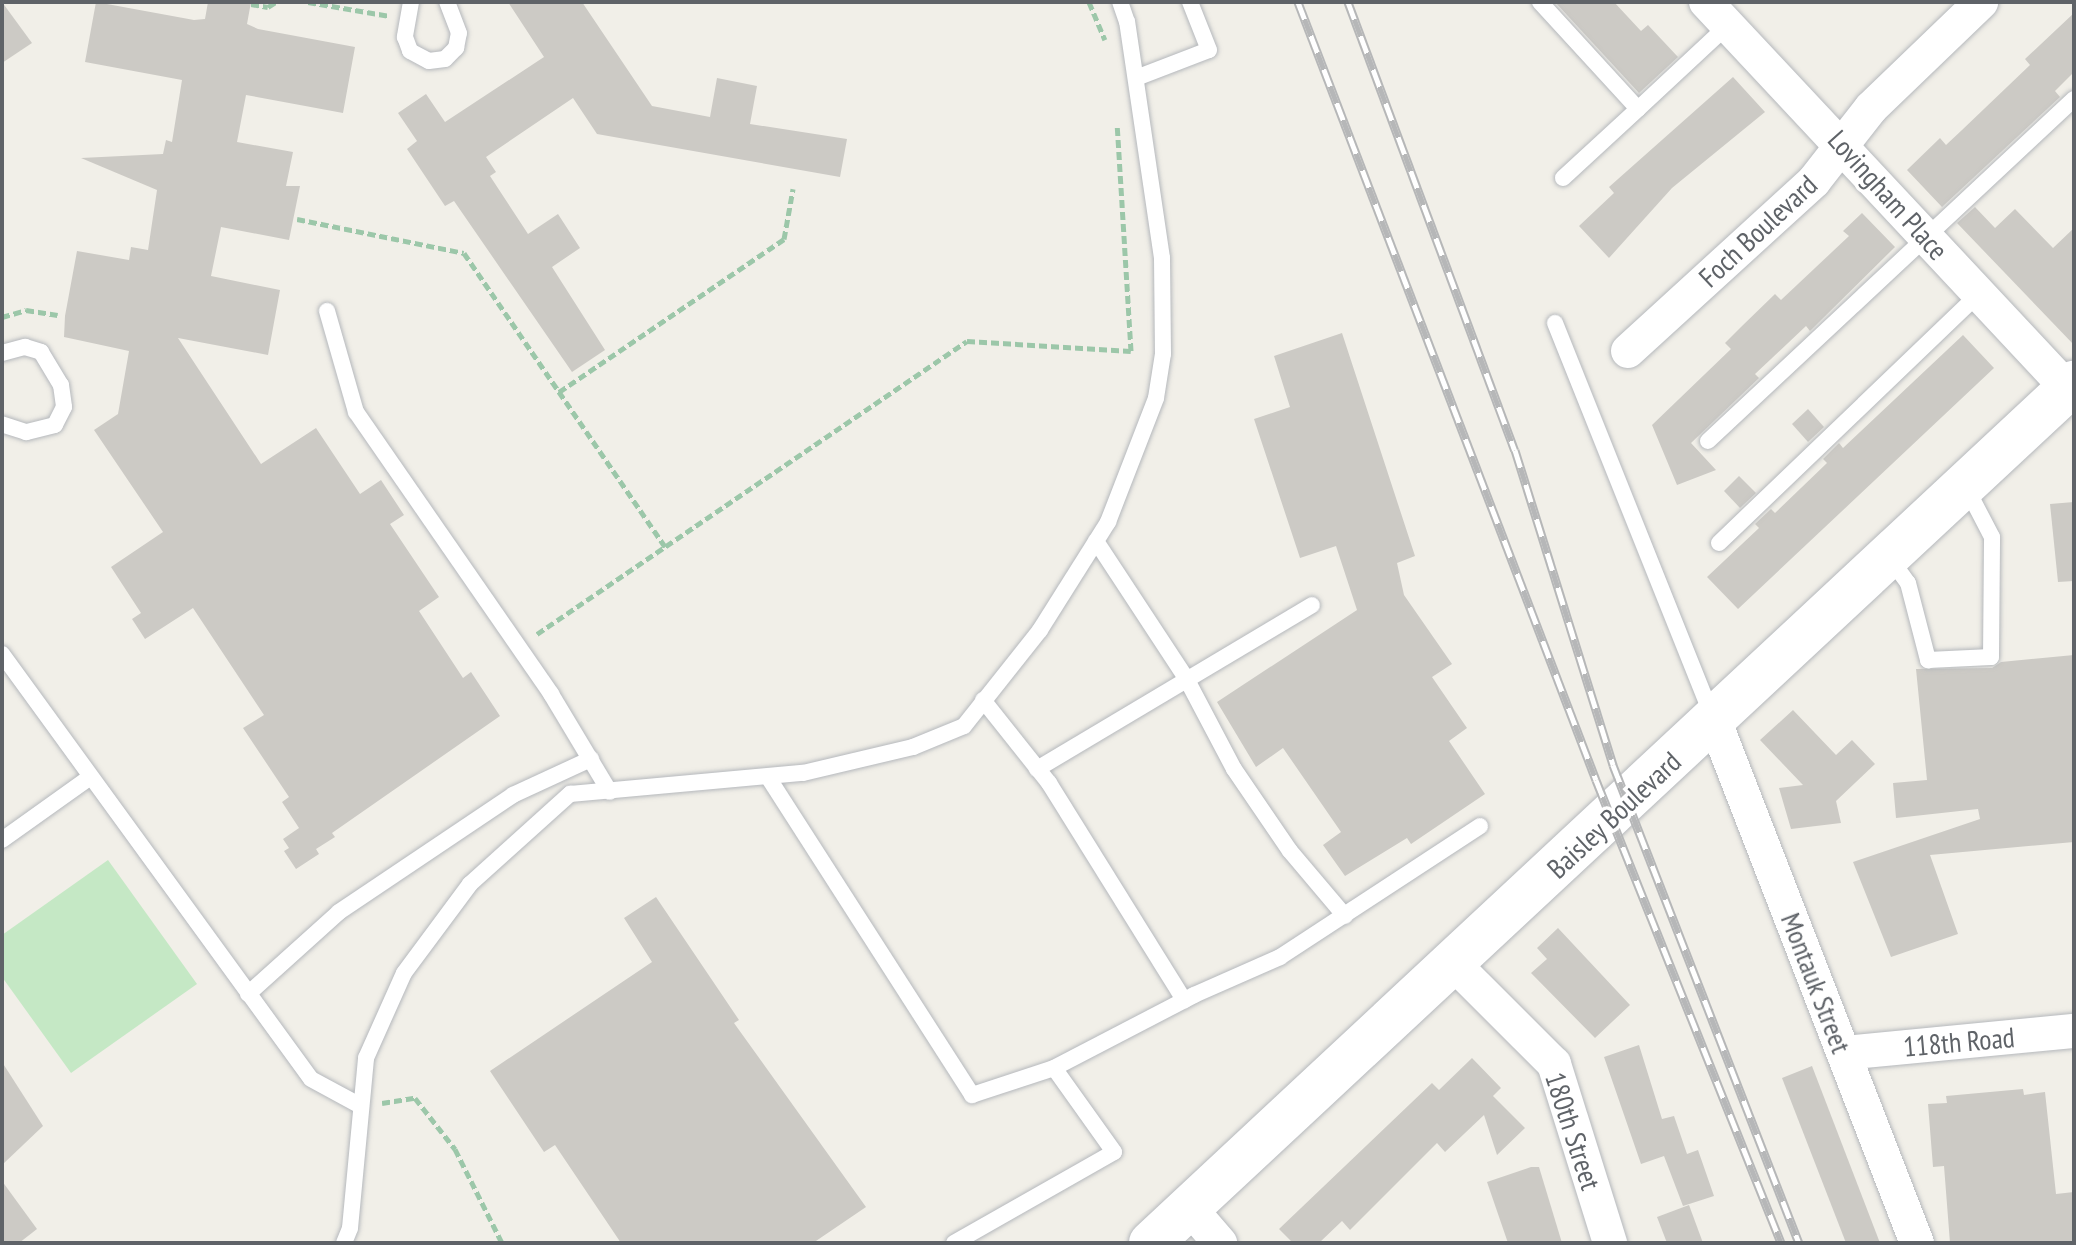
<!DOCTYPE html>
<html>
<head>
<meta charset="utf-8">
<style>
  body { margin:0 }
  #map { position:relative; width:2076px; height:1245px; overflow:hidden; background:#f1efe8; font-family:"PT Sans Narrow",sans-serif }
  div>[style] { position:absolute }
  .green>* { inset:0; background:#c5e8c5 }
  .building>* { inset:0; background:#cccac5 }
  .path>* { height:5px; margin-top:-2.5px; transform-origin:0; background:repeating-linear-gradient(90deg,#9cc7a9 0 8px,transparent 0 12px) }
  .roads { filter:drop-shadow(0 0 2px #b5b8bc) drop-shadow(0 0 2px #b5b8bc) }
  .lane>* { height:16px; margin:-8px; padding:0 8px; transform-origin:8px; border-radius:8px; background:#fff }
  .street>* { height:34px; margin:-17px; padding:0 17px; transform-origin:17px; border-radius:17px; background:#fff }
  .secondary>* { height:44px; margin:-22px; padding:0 22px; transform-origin:22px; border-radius:22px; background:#fff }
  .rail>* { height:9px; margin-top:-4.5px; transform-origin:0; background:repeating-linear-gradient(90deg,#fff 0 18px,#b6b7b8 0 36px); box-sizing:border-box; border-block:2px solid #b6b7b8 }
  span { translate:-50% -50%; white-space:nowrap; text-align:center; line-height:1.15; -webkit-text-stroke:7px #fff; paint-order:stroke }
  .street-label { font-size:28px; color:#5f6368 }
  .frame { position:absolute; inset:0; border:4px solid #5f6368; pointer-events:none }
</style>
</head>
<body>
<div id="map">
  <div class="green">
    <i style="clip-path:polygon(108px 860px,197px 984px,71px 1073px,2px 977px,2px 935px)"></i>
  </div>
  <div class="building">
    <i style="clip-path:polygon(2px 2px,32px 43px,2px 63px)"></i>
    <i style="clip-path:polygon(96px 2px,194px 20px,205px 19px,208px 2px,251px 2px,247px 24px,258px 29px,355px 47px,343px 113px,246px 95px,237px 142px,293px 152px,286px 186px,300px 186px,289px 240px,221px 227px,211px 276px,280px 290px,268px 355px,178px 338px,261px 464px,316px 428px,360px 494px,381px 480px,404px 515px,390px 524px,439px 597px,419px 611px,463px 678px,471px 672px,500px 716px,332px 833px,335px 837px,316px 849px,319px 854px,296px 869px,284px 851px,289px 848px,283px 839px,299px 828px,282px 802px,289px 797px,243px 728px,264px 715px,193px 608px,145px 639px,132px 619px,141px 613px,111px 567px,163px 532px,94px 430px,118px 414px,129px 351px,64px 337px,65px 316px,77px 251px,129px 260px,131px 247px,148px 250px,157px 190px,81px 158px,163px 154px,166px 140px,172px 142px,182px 80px,85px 62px)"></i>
    <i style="clip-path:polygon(508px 2px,582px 2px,652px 106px,710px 117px,717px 78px,757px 86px,750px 124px,847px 139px,840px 177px,597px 134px,573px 98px,486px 157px,496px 172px,490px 176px,528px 234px,558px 214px,580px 248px,552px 267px,605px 350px,572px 372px,454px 201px,445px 206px,407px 149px,417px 141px,398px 113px,426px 94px,445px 122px,544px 57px)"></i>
    <i style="clip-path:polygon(1555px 2px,1614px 2px,1641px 31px,1648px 25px,1678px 57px,1639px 93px)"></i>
    <i style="clip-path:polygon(2074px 13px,2074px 72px,2055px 91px,2060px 97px,1942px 207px,1907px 170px,1940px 138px,1946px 145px,1962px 130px,2030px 65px,2025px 59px)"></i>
    <i style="clip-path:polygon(1733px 77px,1765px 112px,1672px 188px,1609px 258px,1579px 226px,1614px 193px,1609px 187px)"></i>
    <i style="clip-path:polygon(1975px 207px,1995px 228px,2015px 209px,2053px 248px,2074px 228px,2074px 345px,1957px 223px)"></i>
    <i style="clip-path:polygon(1862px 213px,1895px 247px,1810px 331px,1806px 326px,1771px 359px,1755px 374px,1759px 378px,1691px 443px,1716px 470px,1677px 485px,1652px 425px,1731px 349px,1725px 343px,1741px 327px,1775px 294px,1781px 300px,1849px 236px,1843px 231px)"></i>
    <i style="clip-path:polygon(1342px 333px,1415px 556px,1397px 563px,1404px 595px,1452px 664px,1432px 677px,1467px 728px,1449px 741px,1485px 794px,1411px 844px,1407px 838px,1345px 876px,1323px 845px,1341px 832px,1283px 748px,1256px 767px,1217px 702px,1357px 610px,1336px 546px,1300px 558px,1254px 419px,1290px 407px,1274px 356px)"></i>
    <i style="clip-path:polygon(1963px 335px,1994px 368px,1738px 609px,1707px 577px,1759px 528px,1755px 524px,1771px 509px,1775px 513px,1827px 463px,1823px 459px,1839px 443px,1843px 448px)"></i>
    <i style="clip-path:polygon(1808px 409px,1824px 427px,1808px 442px,1792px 424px)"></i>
    <i style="clip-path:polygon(1739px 476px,1756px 493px,1740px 508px,1724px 491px)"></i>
    <i style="clip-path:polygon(2074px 502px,2074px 581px,2058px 582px,2050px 504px)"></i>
    <i style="clip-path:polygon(2074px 655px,2074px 842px,1930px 855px,1958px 934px,1891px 957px,1853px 862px,1980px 819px,1978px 809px,1896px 818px,1893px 783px,1927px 780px,1916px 669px,1992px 668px,2001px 662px)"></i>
    <i style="clip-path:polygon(1793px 710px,1836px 755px,1852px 740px,1875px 764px,1836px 801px,1841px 823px,1791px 829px,1779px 788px,1803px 785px,1760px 740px)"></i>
    <i style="clip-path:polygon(656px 897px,739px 1020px,734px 1023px,866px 1207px,813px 1243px,621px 1243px,555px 1145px,544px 1152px,490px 1071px,652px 962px,624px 918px)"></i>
    <i style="clip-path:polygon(1558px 928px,1630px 1005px,1595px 1038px,1531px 973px,1547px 959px,1537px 948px)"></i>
    <i style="clip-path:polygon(1639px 1045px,1662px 1119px,1674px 1116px,1687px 1154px,1698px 1150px,1714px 1196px,1683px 1206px,1664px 1156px,1641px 1164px,1604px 1057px)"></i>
    <i style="clip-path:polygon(1472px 1058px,1501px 1088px,1493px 1096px,1525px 1128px,1497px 1155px,1484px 1115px,1445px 1152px,1437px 1143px,1350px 1230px,1342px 1221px,1319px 1243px,1293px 1243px,1279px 1229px,1432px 1083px,1439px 1090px)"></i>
    <i style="clip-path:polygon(2px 1062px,43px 1126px,2px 1165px)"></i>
    <i style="clip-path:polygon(1812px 1066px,1880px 1243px,1846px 1243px,1782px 1078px)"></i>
    <i style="clip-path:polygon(2023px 1089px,2024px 1095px,2045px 1092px,2056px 1194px,2074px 1192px,2074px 1243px,1950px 1243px,1944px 1166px,1933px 1167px,1928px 1104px,1947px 1103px,1946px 1096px)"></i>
    <i style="clip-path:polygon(1531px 1167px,1539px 1167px,1562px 1243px,1508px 1243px,1487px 1182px)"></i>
    <i style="clip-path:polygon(2px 1181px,37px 1229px,19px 1243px,2px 1243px)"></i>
    <i style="clip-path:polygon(1689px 1205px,1703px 1243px,1667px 1243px,1657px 1217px)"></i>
  </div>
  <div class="path">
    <i style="left:308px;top:2px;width:83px;rotate:9.7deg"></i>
    <i style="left:1089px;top:2px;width:41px;rotate:67.2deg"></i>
    <i style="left:251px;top:4px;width:17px;rotate:10deg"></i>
    <i style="left:268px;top:7px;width:9px;rotate:-32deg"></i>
    <i style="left:297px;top:219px;width:170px;rotate:11.5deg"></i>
    <i style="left:464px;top:253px;width:356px;rotate:55.6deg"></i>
    <i style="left:2px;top:317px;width:25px;rotate:-16deg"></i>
    <i style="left:26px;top:310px;width:32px;rotate:9deg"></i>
    <i style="left:559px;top:392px;width:272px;rotate:-34.2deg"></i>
    <i style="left:784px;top:239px;width:51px;rotate:-79.8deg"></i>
    <i style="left:537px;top:634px;width:520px;rotate:-34.27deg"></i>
    <i style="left:967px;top:341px;width:164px;rotate:3.5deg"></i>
    <i style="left:1131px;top:351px;width:226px;rotate:-93.5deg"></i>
    <i style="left:382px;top:1103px;width:33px;rotate:-9deg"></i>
    <i style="left:415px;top:1098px;width:65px;rotate:51.9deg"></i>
    <i style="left:455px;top:1149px;width:105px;rotate:63.4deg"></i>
  </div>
  <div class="roads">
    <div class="lane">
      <i style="left:411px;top:2px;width:36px;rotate:100deg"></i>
      <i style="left:405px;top:37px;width:15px;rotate:70deg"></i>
      <i style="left:410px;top:51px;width:21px;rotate:28deg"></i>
      <i style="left:429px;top:61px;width:16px;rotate:-7deg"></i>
      <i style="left:445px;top:59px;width:16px;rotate:-45deg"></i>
      <i style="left:456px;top:48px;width:15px;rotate:-79deg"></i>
      <i style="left:459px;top:33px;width:33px;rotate:-111deg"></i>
      <i style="left:1540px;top:2px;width:145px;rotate:47.5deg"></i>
      <i style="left:1638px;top:109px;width:123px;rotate:-43deg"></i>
      <i style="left:1136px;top:78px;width:78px;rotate:-21deg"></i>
      <i style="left:1209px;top:50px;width:52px;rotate:-111.6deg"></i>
      <i style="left:1563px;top:178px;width:102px;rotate:-42.6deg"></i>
      <i style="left:327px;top:311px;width:105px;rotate:74deg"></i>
      <i style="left:356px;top:412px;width:343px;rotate:55.3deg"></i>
      <i style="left:551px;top:694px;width:114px;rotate:59deg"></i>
      <i style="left:1555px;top:323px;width:426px;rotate:68.2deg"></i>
      <i style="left:2px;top:353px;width:24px;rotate:-15deg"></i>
      <i style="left:25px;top:347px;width:17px;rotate:17deg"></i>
      <i style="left:41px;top:352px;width:39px;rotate:59deg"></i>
      <i style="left:61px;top:385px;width:22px;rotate:82deg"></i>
      <i style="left:64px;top:407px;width:20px;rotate:117deg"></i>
      <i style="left:55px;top:425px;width:30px;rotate:166deg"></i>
      <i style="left:26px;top:432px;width:25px;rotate:-162deg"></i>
      <i style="left:1708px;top:441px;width:501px;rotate:-43.06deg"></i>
      <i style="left:1096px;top:541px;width:164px;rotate:56.7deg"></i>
      <i style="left:1186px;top:678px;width:103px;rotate:62.2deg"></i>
      <i style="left:1234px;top:769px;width:99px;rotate:55.7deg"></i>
      <i style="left:1290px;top:851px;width:85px;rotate:49.8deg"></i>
      <i style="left:1719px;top:543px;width:359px;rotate:-43.8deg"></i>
      <i style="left:1889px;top:557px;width:32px;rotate:54deg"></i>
      <i style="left:1908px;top:583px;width:80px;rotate:75.4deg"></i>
      <i style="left:1928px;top:660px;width:63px;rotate:-2.7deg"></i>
      <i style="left:1991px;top:657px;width:120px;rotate:-89.5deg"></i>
      <i style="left:1992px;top:537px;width:56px;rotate:-117.5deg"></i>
      <i style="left:2px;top:654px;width:525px;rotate:53.98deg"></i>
      <i style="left:311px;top:1079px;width:57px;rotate:28.4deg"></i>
      <i style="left:983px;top:700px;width:106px;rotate:51.5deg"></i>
      <i style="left:1049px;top:783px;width:256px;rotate:58.1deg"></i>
      <i style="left:1037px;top:769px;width:320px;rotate:-30.8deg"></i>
      <i style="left:768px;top:777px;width:378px;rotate:57.3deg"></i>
      <i style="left:972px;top:1095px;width:86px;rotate:-18.2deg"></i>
      <i style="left:2px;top:840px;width:107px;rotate:-35.5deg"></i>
      <i style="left:248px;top:994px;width:122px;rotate:-42deg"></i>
      <i style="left:339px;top:912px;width:210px;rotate:-33.9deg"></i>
      <i style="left:513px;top:795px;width:86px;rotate:-24.8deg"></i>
      <i style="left:344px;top:1243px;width:16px;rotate:-68deg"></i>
      <i style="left:350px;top:1228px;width:171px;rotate:-84.6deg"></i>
      <i style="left:366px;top:1058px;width:93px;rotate:-65.9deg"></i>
      <i style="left:404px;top:973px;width:111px;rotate:-53.4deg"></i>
      <i style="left:470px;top:884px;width:135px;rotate:-42deg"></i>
      <i style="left:570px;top:794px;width:234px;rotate:-5.2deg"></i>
      <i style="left:803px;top:773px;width:113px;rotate:-13.3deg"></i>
      <i style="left:913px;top:747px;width:55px;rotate:-22.4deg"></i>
      <i style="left:964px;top:726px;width:122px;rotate:-51.6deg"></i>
      <i style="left:1040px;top:630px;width:128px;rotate:-57.8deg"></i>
      <i style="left:1108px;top:522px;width:133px;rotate:-68.8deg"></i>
      <i style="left:1156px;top:398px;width:45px;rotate:-81deg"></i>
      <i style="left:1163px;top:354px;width:96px;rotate:-90.6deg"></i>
      <i style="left:1162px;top:258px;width:239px;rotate:-98.4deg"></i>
      <i style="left:1127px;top:22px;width:21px;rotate:-109deg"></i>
      <i style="left:954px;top:1243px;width:184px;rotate:-29.6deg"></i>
      <i style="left:1114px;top:1152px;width:103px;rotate:-125.5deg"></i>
      <i style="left:1054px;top:1068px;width:158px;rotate:-27.5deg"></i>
      <i style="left:1194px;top:995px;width:94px;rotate:-23.8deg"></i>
      <i style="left:1280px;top:957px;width:239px;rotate:-33.2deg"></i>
    </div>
    <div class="street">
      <i style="left:1706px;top:2px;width:530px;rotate:46.91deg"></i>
      <i style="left:1628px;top:351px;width:252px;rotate:-42.4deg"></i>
      <i style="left:1814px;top:181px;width:93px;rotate:-52deg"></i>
      <i style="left:1871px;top:108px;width:153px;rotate:-43.9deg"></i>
      <i style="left:1715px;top:722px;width:559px;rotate:68.81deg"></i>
      <i style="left:1452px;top:962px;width:144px;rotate:45deg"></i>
      <i style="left:1554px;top:1064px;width:188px;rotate:72.6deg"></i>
      <i style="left:1844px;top:1053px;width:231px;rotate:-5.5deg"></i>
      <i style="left:1189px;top:1207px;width:48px;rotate:49.3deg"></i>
    </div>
    <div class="secondary">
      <i style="left:1151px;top:1243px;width:1262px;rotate:-42.98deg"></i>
    </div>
  </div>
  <div class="rail">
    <i style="left:1298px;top:2px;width:833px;rotate:69.04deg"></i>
    <i style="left:1596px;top:780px;width:499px;rotate:68.2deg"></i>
    <i style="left:1348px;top:2px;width:478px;rotate:69.6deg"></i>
    <i style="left:1515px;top:450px;width:330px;rotate:72.7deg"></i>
    <i style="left:1613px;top:765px;width:513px;rotate:68.74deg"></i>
  </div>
  <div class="street-label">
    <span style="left:1888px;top:195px;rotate:48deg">Lovingham Place</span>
    <span style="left:1758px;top:231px;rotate:-43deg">Foch Boulevard</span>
    <span style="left:1614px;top:815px;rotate:-43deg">Baisley Boulevard</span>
    <span style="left:1816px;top:983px;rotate:69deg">Montauk Street</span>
    <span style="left:1959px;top:1042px;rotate:-5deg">118th Road</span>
    <span style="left:1573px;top:1131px;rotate:72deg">180th Street</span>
  </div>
  <div class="frame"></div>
</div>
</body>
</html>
